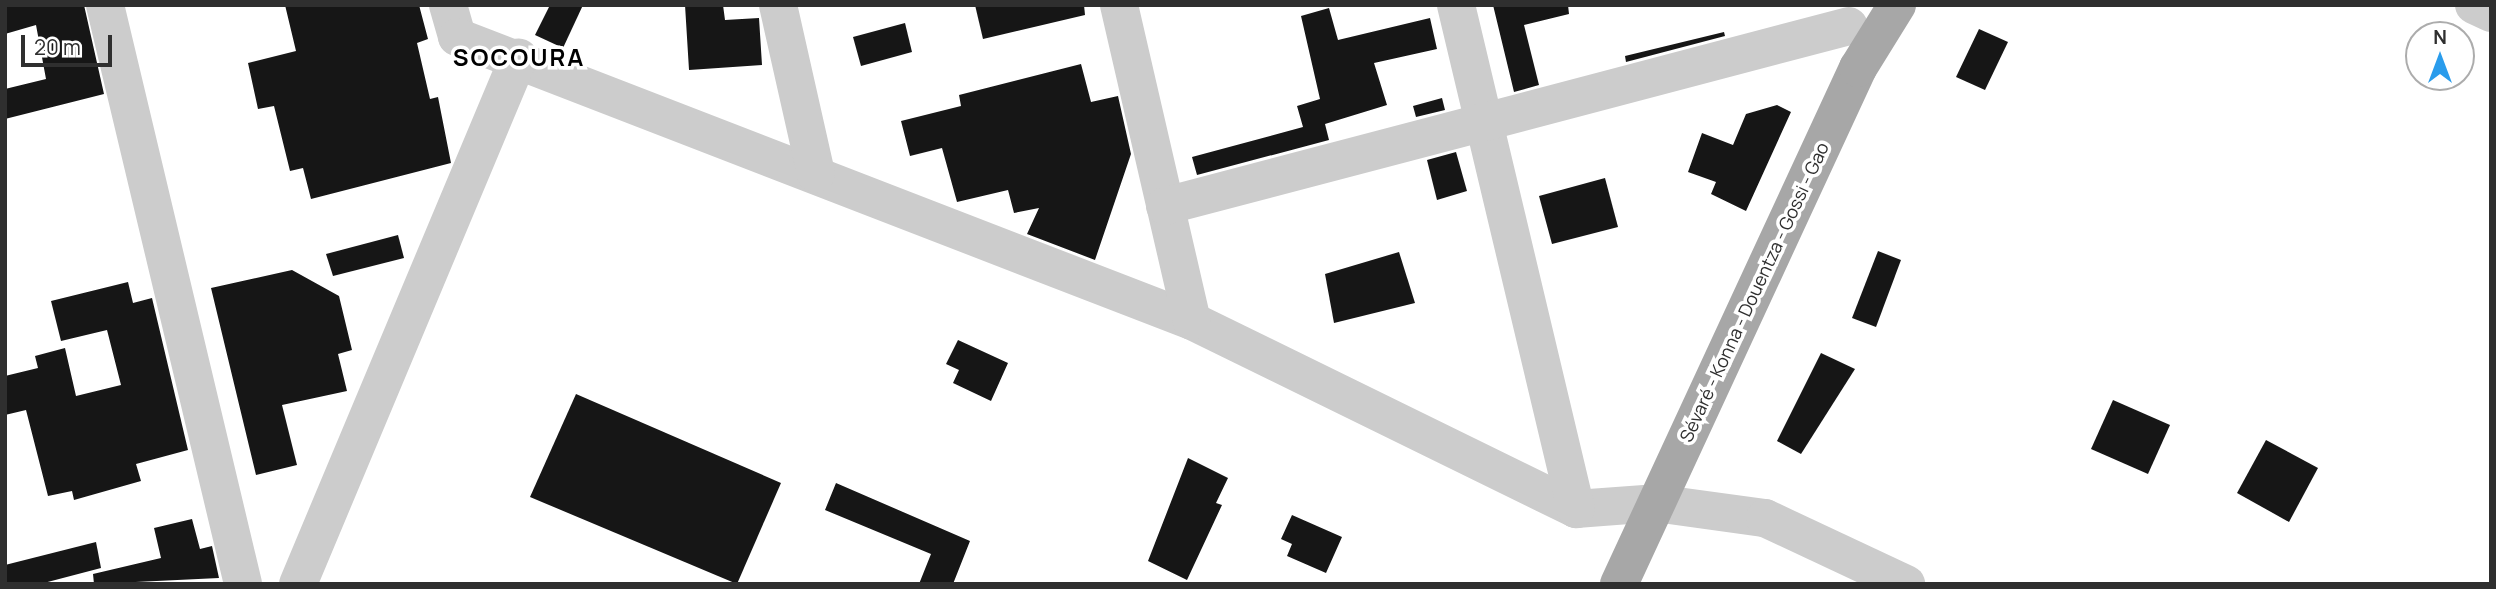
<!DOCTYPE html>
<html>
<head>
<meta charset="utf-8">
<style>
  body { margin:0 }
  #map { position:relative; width:2496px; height:589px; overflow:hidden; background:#fff; font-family:Manrope,sans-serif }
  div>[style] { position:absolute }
  .building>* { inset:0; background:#161616 }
  .minor>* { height:38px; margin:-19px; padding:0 19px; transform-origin:19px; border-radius:19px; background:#ccc }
  .major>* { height:38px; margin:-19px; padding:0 19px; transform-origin:19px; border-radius:19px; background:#a7a7a7 }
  span { translate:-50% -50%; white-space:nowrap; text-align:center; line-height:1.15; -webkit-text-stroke:7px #fff; paint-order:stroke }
  .street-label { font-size:18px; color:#2f2f2f }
  .district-label { font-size:24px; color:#000; font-weight:700; letter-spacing:2px }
  .frame { position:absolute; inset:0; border:7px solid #2f2f2f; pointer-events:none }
  .north { position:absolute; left:2405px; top:21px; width:70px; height:70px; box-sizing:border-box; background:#fff; border:2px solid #acacac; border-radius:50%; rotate:0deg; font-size:19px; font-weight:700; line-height:28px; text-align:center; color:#2f2f2f }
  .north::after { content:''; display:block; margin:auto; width:24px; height:32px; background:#2a9cec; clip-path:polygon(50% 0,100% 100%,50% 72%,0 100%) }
  .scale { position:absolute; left:21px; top:35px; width:91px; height:32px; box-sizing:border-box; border:4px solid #2f2f2f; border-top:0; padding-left:9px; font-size:21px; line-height:24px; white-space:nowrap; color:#2f2f2f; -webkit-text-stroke:5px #fff; paint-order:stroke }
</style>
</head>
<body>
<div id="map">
  <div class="building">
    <i style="clip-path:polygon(5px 5px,84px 5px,104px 94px,5px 119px,5px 89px,46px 79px,36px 25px,5px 34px)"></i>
    <i style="clip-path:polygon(285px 5px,419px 5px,428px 39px,417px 43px,430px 99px,438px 97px,451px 163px,311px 199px,303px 168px,290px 171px,274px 106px,258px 109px,248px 63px,296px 51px)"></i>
    <i style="clip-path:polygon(550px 5px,583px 5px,563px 48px,535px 35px)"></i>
    <i style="clip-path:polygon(685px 5px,723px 5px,725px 20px,759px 18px,762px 65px,689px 70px)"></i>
    <i style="clip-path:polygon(975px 5px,1084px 5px,1085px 15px,983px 39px)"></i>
    <i style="clip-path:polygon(1493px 5px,1568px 5px,1569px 14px,1524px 25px,1539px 85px,1514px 92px)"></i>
    <i style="clip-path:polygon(1329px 8px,1338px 40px,1430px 18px,1437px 49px,1374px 63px,1387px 105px,1325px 124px,1329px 140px,1197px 175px,1192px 157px,1303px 127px,1297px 106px,1320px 99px,1301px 16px)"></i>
    <i style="clip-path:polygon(905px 23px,912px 52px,861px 66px,853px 37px)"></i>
    <i style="clip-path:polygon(1979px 29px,2008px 42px,1985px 90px,1956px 77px)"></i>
    <i style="clip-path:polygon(1724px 32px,1725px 36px,1626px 62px,1625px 56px)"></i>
    <i style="clip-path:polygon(1081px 64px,1091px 102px,1118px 96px,1131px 154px,1095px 260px,1027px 234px,1039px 208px,1014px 213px,1008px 190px,957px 202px,942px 148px,910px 156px,901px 121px,961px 106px,959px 95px)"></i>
    <i style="clip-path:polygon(1442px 98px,1445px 110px,1416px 117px,1413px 106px)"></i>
    <i style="clip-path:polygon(1777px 105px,1791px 112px,1746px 211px,1711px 194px,1716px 182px,1688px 172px,1702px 133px,1733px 145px,1746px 114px)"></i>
    <i style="clip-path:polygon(1456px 152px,1467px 191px,1437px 200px,1427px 160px)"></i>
    <i style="clip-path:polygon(1605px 178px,1618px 227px,1552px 244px,1539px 196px)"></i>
    <i style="clip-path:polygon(398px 235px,404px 258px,333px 276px,326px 254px)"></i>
    <i style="clip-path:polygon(1878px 251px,1901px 260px,1876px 327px,1852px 318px)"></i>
    <i style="clip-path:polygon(1399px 252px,1415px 303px,1334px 323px,1325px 274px)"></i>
    <i style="clip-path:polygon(292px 270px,339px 296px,352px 350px,338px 354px,347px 391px,282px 405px,297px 465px,256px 475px,211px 288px)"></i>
    <i style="clip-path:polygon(128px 282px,133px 303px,152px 298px,188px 450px,136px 464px,141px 481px,74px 500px,72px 491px,48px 496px,26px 410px,5px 415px,5px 376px,38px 368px,35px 356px,65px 348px,76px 396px,121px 385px,107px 330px,61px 341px,51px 301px)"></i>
    <i style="clip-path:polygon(958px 340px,1008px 363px,991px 401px,953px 383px,959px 370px,946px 364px)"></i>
    <i style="clip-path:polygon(1821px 353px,1855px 369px,1801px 454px,1777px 441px)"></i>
    <i style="clip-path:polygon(576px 394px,781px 483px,737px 584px,530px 497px)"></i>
    <i style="clip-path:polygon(2113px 400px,2170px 425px,2148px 474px,2091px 449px)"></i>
    <i style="clip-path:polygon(2266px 440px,2318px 468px,2289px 522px,2237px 493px)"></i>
    <i style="clip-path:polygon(1188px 458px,1228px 478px,1216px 503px,1222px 505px,1187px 580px,1148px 561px)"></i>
    <i style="clip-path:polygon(836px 483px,970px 541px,953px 584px,919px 584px,931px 554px,825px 510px)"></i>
    <i style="clip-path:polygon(1292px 515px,1342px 537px,1326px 573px,1287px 556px,1292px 544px,1281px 539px)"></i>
    <i style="clip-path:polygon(192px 519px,200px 549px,212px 546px,219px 578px,94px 584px,93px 574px,161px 558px,154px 528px)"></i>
    <i style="clip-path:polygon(96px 542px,101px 568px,40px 584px,5px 584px,5px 565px)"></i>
  </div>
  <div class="minor">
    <i style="left:105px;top:5px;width:595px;rotate:76.59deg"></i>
    <i style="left:448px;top:5px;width:33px;rotate:74deg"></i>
    <i style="left:457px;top:37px;width:788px;rotate:21.13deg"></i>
    <i style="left:1192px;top:321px;width:428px;rotate:26.1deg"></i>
    <i style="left:1576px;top:509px;width:79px;rotate:-4.3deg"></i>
    <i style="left:1655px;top:503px;width:111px;rotate:7.8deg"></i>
    <i style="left:1765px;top:518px;width:156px;rotate:25.1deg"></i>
    <i style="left:778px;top:5px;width:173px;rotate:77.3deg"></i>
    <i style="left:1119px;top:5px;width:324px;rotate:77deg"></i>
    <i style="left:1456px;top:5px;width:518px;rotate:76.61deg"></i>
    <i style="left:2474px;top:5px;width:19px;rotate:25deg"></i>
    <i style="left:1165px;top:206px;width:707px;rotate:-14.74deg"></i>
    <i style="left:298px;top:584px;width:571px;rotate:-67.25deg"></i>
  </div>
  <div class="major">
    <i style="left:1619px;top:584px;width:569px;rotate:-65.15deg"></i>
    <i style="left:1858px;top:68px;width:74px;rotate:-58.2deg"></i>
  </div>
  <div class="street-label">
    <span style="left:1754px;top:292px;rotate:-65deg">Sévaré - Konna - Douentza - Gossi - Gao</span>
  </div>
  <div class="district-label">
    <span style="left:519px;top:57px">SOCOURA</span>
  </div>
  <div class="frame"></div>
  <div class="north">N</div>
  <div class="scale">20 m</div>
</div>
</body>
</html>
